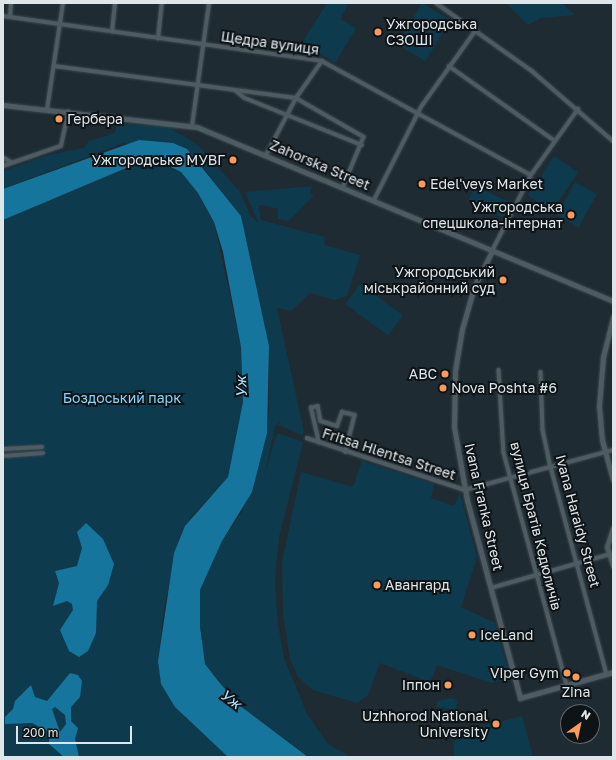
<!DOCTYPE html>
<html>
<head>
<meta charset="utf-8">
<style>
	body { margin:0 }
	#map { position:relative; width:616px; height:760px; overflow:hidden; background:#1f2b32; font-family:"Golos Text",sans-serif }
	div>[style] { position:absolute }
	[style*='--x'] { left:calc(var(--x)*1px); top:calc(var(--y)*1px); width:calc(var(--w)*1px); rotate:calc(var(--a)*1deg) }
	.green>* { inset:0; background:#0e3a4d; transform-origin:0 0 }
	.water>* { inset:0; background:#15759d }
	.roads { filter:drop-shadow(0 0 1px #3b464c) drop-shadow(0 0 1px #3b464c) }
	.street>* { height:3.5px; margin:-1.75px; padding:0 1.75px; transform-origin:1.75px; border-radius:1.75px; background:#4d5b62 }
	.secondary>* { height:5px; margin:-2.5px; padding:0 2.5px; transform-origin:2.5px; border-radius:2.5px; background:#4d5b62 }
	.dots>* { width:11px; height:11px; translate:-50% -50%; box-sizing:border-box; border:2px solid #0e1316; border-radius:50% }
	span { translate:-50% -50%; white-space:nowrap; text-align:center; line-height:1.15; -webkit-text-stroke:4px #0e1316; paint-order:stroke }
	.poi-label { font-size:14px; color:#dee6ea }
	.left { translate:0 -50%; text-align:left }
	.right { translate:-100% -50%; text-align:right }
	.street-label { font-size:14px; color:#dee6ea }
	.park-label { font-size:14px; color:#86d4fc }
	.water-label { font-size:15px; color:#b0e1fc; font-style:italic }
	.frame { position:absolute; inset:0; border:4px solid #dee6ea; pointer-events:none }
	.north { position:absolute; left:560px; top:704px; width:40px; height:40px; box-sizing:border-box; background:#0e1316; border:1px solid #61676b; border-radius:50%; rotate:33deg; font-size:11px; font-weight:700; line-height:16px; text-align:center; color:#dee6ea }
	.north::after { content:''; display:block; margin:auto; width:14px; height:18px; background:#ff9b5a; clip-path:polygon(50% 0,100% 100%,50% 72%,0 100%) }
	.scale { position:absolute; left:16px; top:726px; width:116px; height:18px; box-sizing:border-box; border:2px solid #dee6ea; border-top:0; padding-left:5px; font-size:12px; line-height:14px; white-space:nowrap; color:#dee6ea; -webkit-text-stroke:3px #0e1316; paint-order:stroke }
</style>
</head>
<body>
<div id="map">
	<div class="green">
		<i style="clip-path:polygon(327px 3px,349px 3px,340px 19px,356px 28px,335px 63px,302px 43px)"></i>
		<i style="left:422px;top:3px;width:33px;height:48px;rotate:31deg"></i>
		<i style="clip-path:polygon(506px 3px,562px 3px,575px 15px,541px 18px,528px 25px)"></i>
		<i style="clip-path:polygon(117px 123px,169px 127px,199px 146px,240px 192px,250px 215px,259px 224px,245px 192px,312px 186px,310px 194px,314px 195px,289px 221px,278px 219px,278px 209px,262px 205px,258px 206px,261px 220px,325px 237px,324px 245px,360px 255px,347px 296px,335px 300px,310px 293px,291px 311px,277px 308px,304px 432px,302px 435px,278px 425px,282px 419px,275px 426px,264px 477px,277px 433px,303px 442px,279px 537px,275px 580px,278px 625px,284px 658px,307px 714px,328px 744px,351px 757px,308px 756px,239px 705px,205px 664px,200px 627px,200px 590px,222px 541px,241px 513px,267px 433px,269px 408px,269px 346px,241px 216px,199px 162px,123px 143px,3px 189px,3px 171px,48px 155px,84px 148px,89px 141px,115px 133px)"></i>
		<i style="left:554px;top:156px;width:29px;height:47px;rotate:34deg"></i>
		<i style="clip-path:polygon(159px 161px,181px 172px,198px 193px,214px 222px,241px 347px,243px 402px,236px 451px,228px 477px,192px 516px,179px 539px,164px 608px,158px 661px,175px 707px,228px 757px,3px 757px,3px 220px,138px 163px)"></i>
		<i style="left:575px;top:182px;width:25px;height:38px;rotate:29deg"></i>
		<i style="left:475px;top:186px;width:38px;height:17px;rotate:25deg"></i>
		<i style="left:360px;top:284px;width:53px;height:25px;rotate:36deg"></i>
		<i style="clip-path:polygon(362px 461px,434px 484px,431px 498px,454px 506px,460px 494px,477px 557px,461px 607px,495px 623px,510px 678px,492px 683px,437px 665px,430px 682px,380px 663px,368px 695px,357px 703px,313px 690px,298px 677px,290px 659px,283px 615px,282px 562px,301px 472px,353px 487px)"></i>
		<i style="clip-path:polygon(451px 698px,457px 700px,456px 710px,437px 707px,437px 701px)"></i>
		<i style="clip-path:polygon(522px 716px,533px 757px,454px 757px,454px 744px,460px 732px)"></i>
	</div>
	<div class="water">
		<i style="clip-path:polygon(139px 140px,173px 143px,187px 149px,241px 216px,269px 346px,267px 433px,252px 492px,222px 541px,200px 590px,200px 627px,205px 664px,219px 682px,239px 705px,308px 757px,228px 757px,175px 707px,161px 684px,158px 661px,174px 553px,185px 526px,228px 477px,243px 402px,241px 347px,223px 252px,214px 222px,198px 193px,181px 172px,159px 161px,138px 163px,3px 220px,3px 189px)"></i>
		<i style="clip-path:polygon(86px 523px,103px 539px,114px 564px,108px 585px,97px 601px,96px 633px,88px 651px,79px 657px,69px 651px,60px 630px,73px 610px,72px 604px,67px 601px,53px 606px,59px 583px,55px 571px,77px 566px,82px 548px,77px 532px)"></i>
		<i style="clip-path:polygon(evenodd,70px 673px,78px 675px,82px 681px,80px 697px,71px 707px,71px 721px,78px 728px,75px 739px,79px 757px,64px 757px,49px 744px,49px 732px,32px 723px,5px 724px,5px 717px,13px 709px,15px 701px,31px 685px,35px 697px,47px 701px,70px 673px,55px 707px,65px 715px,66px 724px,60px 732px,52px 709px,55px 707px)"></i>
	</div>
	<div class="roads">
		<div class="street">
			<i style="--x:436;--y:3;--w:118;--a:35.3"></i>
			<i style="--x:532;--y:71;--w:107;--a:40.8"></i>
			<i style="--x:3;--y:16;--w:322;--a:8"></i>
			<i style="--x:322;--y:61;--w:238;--a:28.6"></i>
			<i style="--x:10;--y:17;--w:14;--a:-86"></i>
			<i style="--x:112;--y:32;--w:29;--a:-84"></i>
			<i style="--x:158;--y:39;--w:36;--a:-84"></i>
			<i style="--x:54;--y:66;--w:244;--a:7.5"></i>
			<i style="--x:296;--y:98;--w:78;--a:29.8"></i>
			<i style="--x:364;--y:137;--w:55;--a:112.4"></i>
			<i style="--x:449;--y:66;--w:128;--a:35.2"></i>
			<i style="--x:235;--y:90;--w:13;--a:39"></i>
			<i style="--x:245;--y:98;--w:126;--a:21.9"></i>
			<i style="--x:47;--y:110;--w:108;--a:-81.5"></i>
			<i style="--x:192;--y:126;--w:124;--a:-82.1"></i>
			<i style="--x:266;--y:155;--w:64;--a:-62.2"></i>
			<i style="--x:296;--y:98;--w:45;--a:-54.9"></i>
			<i style="--x:3;--y:157;--w:9;--a:32"></i>
			<i style="--x:3;--y:166;--w:61;--a:-19"></i>
			<i style="--x:61;--y:146;--w:35;--a:-78"></i>
			<i style="--x:374;--y:200;--w:104;--a:-63.2"></i>
			<i style="--x:421;--y:107;--w:95;--a:-54.5"></i>
			<i style="--x:492;--y:251;--w:85;--a:-62.8"></i>
			<i style="--x:531;--y:175;--w:81;--a:-54.5"></i>
			<i style="--x:499;--y:370;--w:83;--a:86.6"></i>
			<i style="--x:504;--y:453;--w:240;--a:74.8"></i>
			<i style="--x:541;--y:372;--w:58;--a:88"></i>
			<i style="--x:543;--y:430;--w:38;--a:78"></i>
			<i style="--x:551;--y:467;--w:214;--a:74.9"></i>
			<i style="--x:307;--y:438;--w:166;--a:18.2"></i>
			<i style="--x:465;--y:490;--w:153;--a:-15.1"></i>
			<i style="--x:319;--y:443;--w:36;--a:-103"></i>
			<i style="--x:311;--y:408;--w:7;--a:-16"></i>
			<i style="--x:318;--y:406;--w:15;--a:79"></i>
			<i style="--x:321;--y:421;--w:17;--a:17"></i>
			<i style="--x:337;--y:426;--w:15;--a:-70"></i>
			<i style="--x:342;--y:412;--w:13;--a:13"></i>
			<i style="--x:355;--y:415;--w:38;--a:104"></i>
			<i style="--x:3;--y:449;--w:39;--a:-3"></i>
			<i style="--x:3;--y:456;--w:40;--a:-4.3"></i>
			<i style="--x:491;--y:588;--w:121;--a:-15.9"></i>
		</div>
		<div class="secondary">
			<i style="--x:3;--y:105;--w:195;--a:6.5"></i>
			<i style="--x:197;--y:127;--w:451;--a:22.7"></i>
			<i style="--x:492;--y:251;--w:40;--a:116.6"></i>
			<i style="--x:474;--y:287;--w:44;--a:105.9"></i>
			<i style="--x:462;--y:329;--w:43;--a:99.5"></i>
			<i style="--x:455;--y:371;--w:56;--a:91"></i>
			<i style="--x:454;--y:427;--w:74;--a:79.9"></i>
			<i style="--x:467;--y:500;--w:205;--a:75"></i>
			<i style="--x:520;--y:698;--w:97;--a:-15.6"></i>
			<i style="--x:613;--y:317;--w:41;--a:104"></i>
			<i style="--x:603;--y:357;--w:49;--a:94.7"></i>
			<i style="--x:599;--y:406;--w:34;--a:85"></i>
			<i style="--x:602;--y:440;--w:41;--a:74.6"></i>
			<i style="--x:613;--y:528;--w:20;--a:108"></i>
			<i style="--x:607;--y:547;--w:20;--a:72"></i>
		</div>
	</div>
	<div class="dots">
		<i style="left:378px;top:32px;background:#ff9b5a"></i>
		<i style="left:59px;top:119px;background:#ff9b5a"></i>
		<i style="left:233px;top:160px;background:#ff9b5a"></i>
		<i style="left:422px;top:184px;background:#ff9b5a"></i>
		<i style="left:571px;top:215px;background:#ff9b5a"></i>
		<i style="left:503px;top:280px;background:#ff9b5a"></i>
		<i style="left:445px;top:374px;background:#ff9b5a"></i>
		<i style="left:443px;top:388px;background:#ff9b5a"></i>
		<i style="left:377px;top:585px;background:#ff9b5a"></i>
		<i style="left:472px;top:635px;background:#ff9b5a"></i>
		<i style="left:567px;top:673px;background:#ff9b5a"></i>
		<i style="left:576px;top:677px;background:#ff9b5a"></i>
		<i style="left:448px;top:685px;background:#ff9b5a"></i>
		<i style="left:496px;top:724px;background:#ff9b5a"></i>
	</div>
	<div class="poi-label">
		<span class="left" style="left:386px;top:32px">Ужгородська<br>СЗОШІ</span>
		<span class="left" style="left:67px;top:119px">Гербера</span>
		<span class="right" style="left:225px;top:160px">Ужгородське МУВГ</span>
		<span class="left" style="left:430px;top:184px">Edelʹveys Market</span>
		<span class="right" style="left:563px;top:215px">Ужгородська<br>спецшкола-інтернат</span>
		<span class="right" style="left:495px;top:280px">Ужгородський<br>міськрайонний суд</span>
		<span class="right" style="left:437px;top:374px">ABC</span>
		<span class="left" style="left:451px;top:388px">Nova Poshta #6</span>
		<span class="left" style="left:385px;top:585px">Авангард</span>
		<span class="left" style="left:480px;top:635px">IceLand</span>
		<span class="right" style="left:559px;top:673px">Viper Gym</span>
		<span class="right" style="left:440px;top:685px">Іппон</span>
		<span style="left:576px;top:692px">Zina</span>
		<span class="right" style="left:488px;top:724px">Uzhhorod National<br>University</span>
	</div>
	<div class="street-label">
		<span style="left:270px;top:43px;rotate:8deg">Щедра вулиця</span>
		<span style="left:320px;top:165px;rotate:23deg">Zahorska Street</span>
		<span style="left:389px;top:454px;rotate:18deg">Fritsa Hlentsa Street</span>
		<span style="left:484px;top:507px;rotate:77deg">Ivana Franka Street</span>
		<span style="left:578px;top:521px;rotate:75deg">Ivana Haraidy Street</span>
		<span style="left:536px;top:526px;rotate:76deg">вулиця Братів Кедюличів</span>
	</div>
	<div class="park-label">
		<span style="left:122px;top:398px">Боздоський парк</span>
	</div>
	<div class="water-label">
		<span style="left:241px;top:387px;rotate:-93deg">Уж</span>
		<span style="left:231px;top:699px;rotate:37deg">Уж</span>
	</div>
	<div class="frame"></div>
	<div class="north">N</div>
	<div class="scale">200 m</div>
</div>
</body>
</html>
